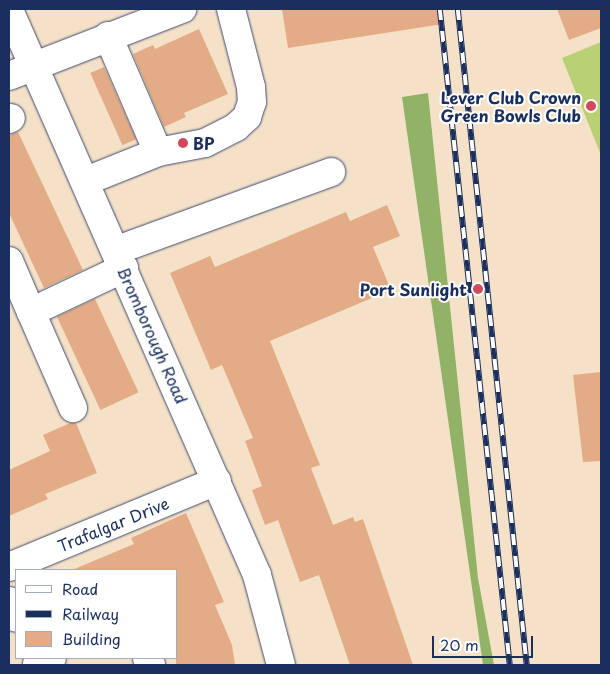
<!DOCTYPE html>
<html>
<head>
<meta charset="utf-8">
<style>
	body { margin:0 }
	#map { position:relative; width:610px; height:674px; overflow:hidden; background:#f5e1c8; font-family:"Playpen Sans",sans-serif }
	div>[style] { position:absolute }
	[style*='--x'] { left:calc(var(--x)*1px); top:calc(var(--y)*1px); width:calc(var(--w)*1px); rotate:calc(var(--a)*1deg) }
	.green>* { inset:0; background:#b9d074 }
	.forest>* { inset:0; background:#92b266 }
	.building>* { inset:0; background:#e3ac86; transform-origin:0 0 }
	.roads { filter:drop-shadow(0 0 1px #3c4a6e) drop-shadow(0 0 1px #3c4a6e) }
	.minor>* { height:28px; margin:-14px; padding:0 14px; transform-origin:14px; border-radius:14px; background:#fff }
	.rail>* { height:5.5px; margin-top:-2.75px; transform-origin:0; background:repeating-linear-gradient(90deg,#fff 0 11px,#1b2f5e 0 22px); box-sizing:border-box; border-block:1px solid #1b2f5e }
	.dots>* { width:14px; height:14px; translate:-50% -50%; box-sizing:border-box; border:2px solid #fff; border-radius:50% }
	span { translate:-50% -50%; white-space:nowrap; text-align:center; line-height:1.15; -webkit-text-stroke:4px #fff; paint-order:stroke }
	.poi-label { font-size:16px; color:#1b2f5e; font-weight:700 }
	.right { translate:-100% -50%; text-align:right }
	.left { translate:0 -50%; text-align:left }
	.street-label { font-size:16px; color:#1b2f5e }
	.frame { position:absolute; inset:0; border:10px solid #1b2f5e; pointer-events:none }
	.legend { position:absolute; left:15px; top:569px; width:162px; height:90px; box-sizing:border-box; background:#fff; border:1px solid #a4acbf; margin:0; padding:6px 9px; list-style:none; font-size:15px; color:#1b2f5e }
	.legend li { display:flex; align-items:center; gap:10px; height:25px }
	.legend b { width:25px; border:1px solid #a4acbf }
	.scale { position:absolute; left:432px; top:636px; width:101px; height:22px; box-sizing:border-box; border:2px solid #1b2f5e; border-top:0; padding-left:6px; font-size:15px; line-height:18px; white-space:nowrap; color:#1b2f5e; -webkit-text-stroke:4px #fff; paint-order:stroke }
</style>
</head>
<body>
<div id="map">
	<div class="green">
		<i style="clip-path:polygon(601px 42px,601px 155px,562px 58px)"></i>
	</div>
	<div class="forest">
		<i style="clip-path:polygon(428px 93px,478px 578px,494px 665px,483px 665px,402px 97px)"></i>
	</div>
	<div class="building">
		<i style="clip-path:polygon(282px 9px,442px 9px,443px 24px,288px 48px)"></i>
		<i style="clip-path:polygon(557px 9px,601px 9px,601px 28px,569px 40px)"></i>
		<i style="clip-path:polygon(199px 29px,228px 94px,184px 113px,186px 117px,164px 127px,133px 54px,153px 45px,155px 49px)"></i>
		<i style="left:104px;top:67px;width:79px;height:15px;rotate:66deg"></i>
		<i style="clip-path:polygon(18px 132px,83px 270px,44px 288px,9px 213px,9px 135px)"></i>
		<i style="clip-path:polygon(387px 205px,400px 236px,373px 247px,391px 290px,270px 341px,320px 465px,311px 468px,333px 525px,353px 517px,355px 522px,363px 519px,413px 665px,350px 665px,319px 575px,300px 582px,278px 520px,265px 525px,252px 490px,262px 486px,245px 441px,253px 438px,222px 365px,211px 370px,170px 273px,210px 256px,215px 267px,346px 212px,350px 221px)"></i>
		<i style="left:95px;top:299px;width:103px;height:42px;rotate:65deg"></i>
		<i style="clip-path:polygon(601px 372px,601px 461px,583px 462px,573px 375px)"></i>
		<i style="clip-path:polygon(70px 423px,76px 423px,97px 473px,45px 494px,48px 499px,9px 516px,9px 470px,50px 451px,43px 435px)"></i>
		<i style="clip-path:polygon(186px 513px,224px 602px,215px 605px,232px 645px,235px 665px,176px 665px,176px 570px,72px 570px,134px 544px,131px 538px)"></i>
	</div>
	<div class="roads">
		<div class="minor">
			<i style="--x:9;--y:10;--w:617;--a:66.3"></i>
			<i style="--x:257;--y:575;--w:93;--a:75.1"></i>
			<i style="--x:108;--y:36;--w:126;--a:66.7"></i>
			<i style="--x:9;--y:76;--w:186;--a:-21.2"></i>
			<i style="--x:9;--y:119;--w:2;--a:-27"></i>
			<i style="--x:86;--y:181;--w:78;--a:-21.9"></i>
			<i style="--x:158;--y:152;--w:48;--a:-10.8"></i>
			<i style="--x:205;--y:143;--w:35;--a:-27"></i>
			<i style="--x:236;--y:127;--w:15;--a:-42"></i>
			<i style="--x:247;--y:117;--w:16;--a:-72"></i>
			<i style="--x:252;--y:102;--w:15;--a:-94"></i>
			<i style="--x:251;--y:87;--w:81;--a:-104.4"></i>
			<i style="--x:117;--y:250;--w:228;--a:-20"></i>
			<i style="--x:9;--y:261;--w:56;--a:66.7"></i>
			<i style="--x:31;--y:312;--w:103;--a:-25.3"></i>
			<i style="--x:31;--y:312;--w:105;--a:66.4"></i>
			<i style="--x:9;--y:567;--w:225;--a:-22.5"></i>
			<i style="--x:9;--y:601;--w:18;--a:68"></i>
			<i style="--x:147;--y:658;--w:8;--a:60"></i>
			<i style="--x:37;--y:664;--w:16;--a:-22"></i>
		</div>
	</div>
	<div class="rail">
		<i style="--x:440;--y:9;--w:660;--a:83.91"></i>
		<i style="--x:458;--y:9;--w:660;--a:84"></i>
	</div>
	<div class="dots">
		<i style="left:591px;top:106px;background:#d1495b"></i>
		<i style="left:183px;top:143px;background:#d1495b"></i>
		<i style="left:478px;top:289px;background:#d1495b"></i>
	</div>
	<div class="poi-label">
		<span class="right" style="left:581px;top:106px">Lever Club Crown<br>Green Bowls Club</span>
		<span class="left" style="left:193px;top:143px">BP</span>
		<span class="right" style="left:467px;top:289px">Port Sunlight</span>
	</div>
	<div class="street-label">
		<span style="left:153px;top:335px;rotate:66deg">Bromborough Road</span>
		<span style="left:113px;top:524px;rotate:-22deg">Trafalgar Drive</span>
	</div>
	<div class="frame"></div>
	<ul class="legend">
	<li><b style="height:6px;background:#fff"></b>Road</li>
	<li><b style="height:6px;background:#1b2f5e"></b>Railway</li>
	<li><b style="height:14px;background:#e3ac86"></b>Building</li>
	</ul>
	<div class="scale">20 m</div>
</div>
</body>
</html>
